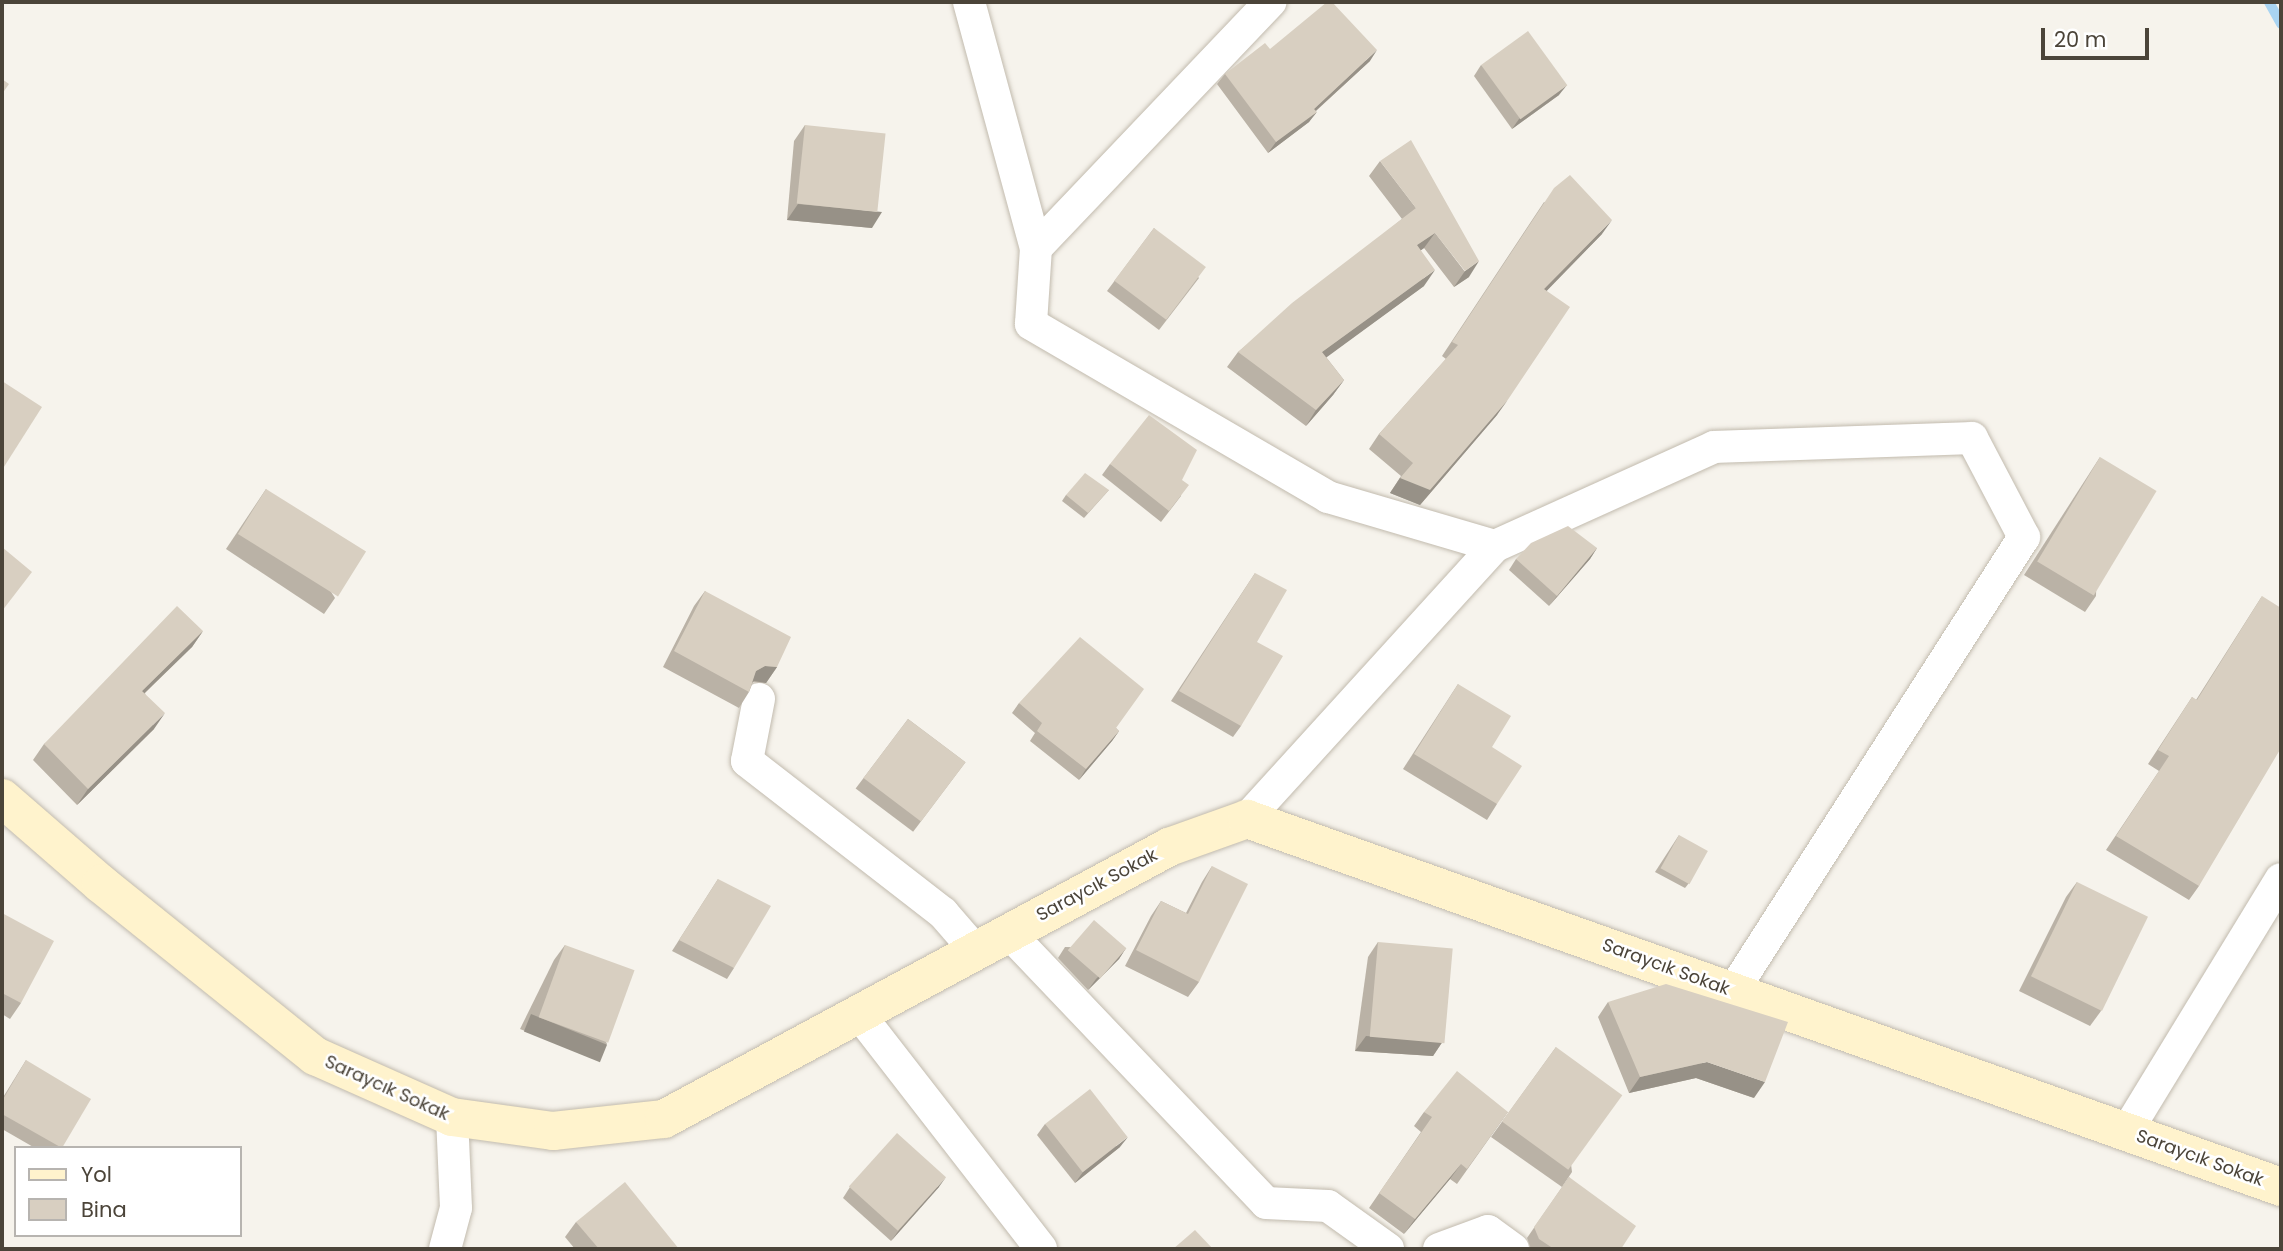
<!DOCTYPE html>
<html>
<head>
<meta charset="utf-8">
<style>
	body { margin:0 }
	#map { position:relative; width:2283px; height:1251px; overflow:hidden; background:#f6f3ec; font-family:Poppins,sans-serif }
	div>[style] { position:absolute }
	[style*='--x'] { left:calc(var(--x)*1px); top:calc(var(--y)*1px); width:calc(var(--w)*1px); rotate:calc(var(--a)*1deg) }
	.stream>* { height:10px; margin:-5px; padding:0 5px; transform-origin:5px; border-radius:5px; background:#a9d4f2 }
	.roads { filter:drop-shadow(0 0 2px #c2bbae) drop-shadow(0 0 2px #c2bbae) }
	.street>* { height:32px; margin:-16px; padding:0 16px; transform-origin:16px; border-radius:16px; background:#fff }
	.secondary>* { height:38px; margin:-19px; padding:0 19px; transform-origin:19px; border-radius:19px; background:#fff3cd }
	.wall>* { inset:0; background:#bab2a6; transform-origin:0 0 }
	.shaded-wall>* { inset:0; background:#979187; transform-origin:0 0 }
	.building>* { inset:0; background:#d8cfc1; transform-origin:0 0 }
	span { translate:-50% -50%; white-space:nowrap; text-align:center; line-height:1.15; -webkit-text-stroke:5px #fff; paint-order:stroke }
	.street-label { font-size:18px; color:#4b4439 }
	.frame { position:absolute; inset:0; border:4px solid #4b4439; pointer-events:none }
	.legend { position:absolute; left:14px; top:1146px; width:228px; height:91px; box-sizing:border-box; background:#fff; border:2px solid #b7b4b0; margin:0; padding:9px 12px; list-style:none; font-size:21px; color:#4b4439 }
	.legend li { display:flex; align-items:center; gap:14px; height:35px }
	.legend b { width:35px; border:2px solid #b7b4b0 }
	.scale { position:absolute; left:2041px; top:28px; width:108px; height:32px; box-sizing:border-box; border:4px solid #4b4439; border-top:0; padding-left:9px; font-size:21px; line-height:24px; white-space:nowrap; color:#4b4439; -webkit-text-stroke:5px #fff; paint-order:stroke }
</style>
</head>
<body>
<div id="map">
	<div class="stream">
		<i style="--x:2269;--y:2;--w:25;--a:61"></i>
	</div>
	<div class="roads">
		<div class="street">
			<i style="--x:969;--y:2;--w:255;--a:74.8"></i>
			<i style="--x:1036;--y:248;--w:76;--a:93.8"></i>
			<i style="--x:1031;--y:324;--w:344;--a:30.2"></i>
			<i style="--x:1328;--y:497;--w:174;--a:16.4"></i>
			<i style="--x:1495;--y:546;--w:369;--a:132.3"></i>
			<i style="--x:1036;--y:248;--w:340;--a:-46.4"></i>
			<i style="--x:1495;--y:546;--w:240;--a:-24.3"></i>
			<i style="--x:1714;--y:447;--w:258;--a:-2"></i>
			<i style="--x:1972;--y:438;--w:112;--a:62.3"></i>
			<i style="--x:2024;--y:537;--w:539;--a:122.66"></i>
			<i style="--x:759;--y:699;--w:63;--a:101"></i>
			<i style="--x:747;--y:761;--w:248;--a:37.8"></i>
			<i style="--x:943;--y:913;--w:49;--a:49.1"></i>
			<i style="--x:1008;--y:932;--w:374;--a:46.4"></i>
			<i style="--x:1266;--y:1203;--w:62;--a:2.8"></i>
			<i style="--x:1328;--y:1206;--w:74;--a:35.6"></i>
			<i style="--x:859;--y:1014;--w:297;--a:52.2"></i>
			<i style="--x:2127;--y:1131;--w:295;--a:-58.6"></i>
			<i style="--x:445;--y:1249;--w:42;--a:-75"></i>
			<i style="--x:456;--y:1208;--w:91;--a:-92.5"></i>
			<i style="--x:1439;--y:1249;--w:52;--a:-20.2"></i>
			<i style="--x:1488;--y:1231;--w:31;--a:36"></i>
		</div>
		<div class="secondary">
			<i style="--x:2;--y:798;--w:131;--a:41"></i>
			<i style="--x:101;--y:884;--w:275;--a:38.8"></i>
			<i style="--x:315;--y:1056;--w:150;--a:24"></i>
			<i style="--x:452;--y:1117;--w:102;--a:7.9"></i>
			<i style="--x:553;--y:1131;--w:112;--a:-6.2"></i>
			<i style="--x:664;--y:1119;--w:574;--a:-28.31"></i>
			<i style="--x:1169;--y:847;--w:83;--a:-19.7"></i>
			<i style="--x:1247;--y:819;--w:1098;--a:19.59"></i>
		</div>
	</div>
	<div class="wall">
		<i style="clip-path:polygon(1270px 49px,1370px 61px,1316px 111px,1309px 122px,1268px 153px,1217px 84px,1225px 74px)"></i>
		<i style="clip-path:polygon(1481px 65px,1559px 95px,1512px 129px,1474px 76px)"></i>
		<i style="clip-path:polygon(805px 125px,872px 228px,787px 220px,794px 141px)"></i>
		<i style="clip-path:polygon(1380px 161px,1469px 277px,1454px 287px,1424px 248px,1421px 250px,1424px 286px,1326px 357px,1344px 380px,1333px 395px,1306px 426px,1227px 367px,1238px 352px,1402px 219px,1369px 176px)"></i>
		<i style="clip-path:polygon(1544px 202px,1602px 234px,1546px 291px,1497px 415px,1420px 505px,1390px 493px,1401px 476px,1369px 449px,1379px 434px,1446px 359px,1442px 356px)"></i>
		<i style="clip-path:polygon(1154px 228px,1199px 278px,1159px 330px,1107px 291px)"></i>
		<i style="clip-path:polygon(2100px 457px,2096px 596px,2085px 612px,2024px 575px)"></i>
		<i style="clip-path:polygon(1110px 464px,1182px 480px,1181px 496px,1161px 522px,1102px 475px)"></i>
		<i style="clip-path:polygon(266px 489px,335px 598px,324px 614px,226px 549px)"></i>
		<i style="clip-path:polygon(1109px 490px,1084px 518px,1062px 501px,1066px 495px)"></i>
		<i style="clip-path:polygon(1597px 548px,1590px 559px,1549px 606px,1509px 570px,1516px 559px)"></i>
		<i style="clip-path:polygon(1255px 573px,1257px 642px,1241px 726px,1233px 737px,1171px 701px)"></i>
		<i style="clip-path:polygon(705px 591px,777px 667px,766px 683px,753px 682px,749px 692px,739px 708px,663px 667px,694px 606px)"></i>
		<i style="clip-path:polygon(2262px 596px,2199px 886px,2189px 900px,2106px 850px,2159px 771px,2148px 764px,2192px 697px,2196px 700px)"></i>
		<i style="clip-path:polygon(203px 631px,192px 647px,145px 693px,154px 729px,77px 805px,33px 760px,44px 744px)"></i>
		<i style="clip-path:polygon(1458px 684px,1492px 747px,1497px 804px,1487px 820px,1403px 769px)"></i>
		<i style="clip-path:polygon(1019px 703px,1116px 728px,1119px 731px,1112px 741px,1079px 780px,1030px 741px,1035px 733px,1012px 713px)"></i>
		<i style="left:908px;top:719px;width:72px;height:87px;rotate:37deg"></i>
		<i style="clip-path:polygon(1679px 835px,1689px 883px,1685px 888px,1655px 872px)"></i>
		<i style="clip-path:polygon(1212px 866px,1199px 982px,1188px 997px,1125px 966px,1151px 916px,1161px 901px,1186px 913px,1202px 882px)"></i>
		<i style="clip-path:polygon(718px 879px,734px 968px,727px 979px,672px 951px)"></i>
		<i style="clip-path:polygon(2077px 882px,2101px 1011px,2090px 1026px,2019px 991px,2066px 897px)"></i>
		<i style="clip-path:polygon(2px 913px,21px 1003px,10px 1019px,2px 1014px)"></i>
		<i style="clip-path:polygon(1378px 942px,1443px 1041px,1433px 1056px,1355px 1051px,1368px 957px)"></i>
		<i style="clip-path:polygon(565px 945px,607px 1044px,596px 1059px,520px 1029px,554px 960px)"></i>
		<i style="clip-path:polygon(1065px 947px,1126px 948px,1119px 959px,1088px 990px,1058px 958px)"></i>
		<i style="clip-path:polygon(1608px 1002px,1754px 1098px,1696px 1078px,1629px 1093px,1598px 1017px)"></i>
		<i style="clip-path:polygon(1556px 1047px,1572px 1172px,1562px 1187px,1491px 1137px)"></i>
		<i style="clip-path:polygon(26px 1060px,62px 1148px,35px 1148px,2px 1129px,2px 1099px)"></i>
		<i style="clip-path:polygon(1424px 1112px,1508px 1112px,1457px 1184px,1450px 1179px,1404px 1234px,1369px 1208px,1421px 1132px,1414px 1126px)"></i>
		<i style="clip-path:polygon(1045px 1124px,1120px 1147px,1075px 1183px,1037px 1135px)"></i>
		<i style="clip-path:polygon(1569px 1177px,1621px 1249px,1531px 1249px,1527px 1238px)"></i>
		<i style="clip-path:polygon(850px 1187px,939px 1187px,891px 1241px,843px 1198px)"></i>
		<i style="clip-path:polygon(576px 1222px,679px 1249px,575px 1249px,565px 1237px)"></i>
	</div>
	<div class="shaded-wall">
		<i style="clip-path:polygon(1377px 50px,1370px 61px,1310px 116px,1317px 112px,1309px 122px,1268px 153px,1276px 142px,1314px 109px)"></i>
		<i style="clip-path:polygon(1567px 85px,1559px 95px,1512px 129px,1519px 119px)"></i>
		<i style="clip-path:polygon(798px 204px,882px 212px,872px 228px,787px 220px)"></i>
		<i style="clip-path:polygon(1612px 220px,1602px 234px,1534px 304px,1544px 289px)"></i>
		<i style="clip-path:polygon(1435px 233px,1424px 248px,1406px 261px,1417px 245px)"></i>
		<i style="clip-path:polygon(1479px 261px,1469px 277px,1454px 287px,1465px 271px)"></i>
		<i style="clip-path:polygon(1435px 270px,1424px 286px,1312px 368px,1322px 352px)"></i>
		<i style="clip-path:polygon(1344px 380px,1333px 395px,1306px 426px,1316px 410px)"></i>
		<i style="clip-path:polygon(1507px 401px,1497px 415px,1420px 505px,1390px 493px,1400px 478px)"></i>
		<i style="clip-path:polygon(1597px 548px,1590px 559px,1549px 606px,1557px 596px)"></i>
		<i style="clip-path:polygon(203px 631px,192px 647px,131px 706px,142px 691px)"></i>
		<i style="clip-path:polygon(765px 666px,777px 667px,766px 683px,754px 681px,746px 687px,756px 671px)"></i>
		<i style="clip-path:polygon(165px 713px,154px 729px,77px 805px,88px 789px)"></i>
		<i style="clip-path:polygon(1119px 731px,1112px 741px,1079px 780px,1086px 769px)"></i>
		<i style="clip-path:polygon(1126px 948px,1119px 959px,1088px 990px,1096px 979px)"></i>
		<i style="left:531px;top:1014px;width:82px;height:19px;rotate:22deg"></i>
		<i style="clip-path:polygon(1366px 1036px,1443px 1041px,1433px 1056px,1355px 1051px)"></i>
		<i style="clip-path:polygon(1707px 1062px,1765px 1082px,1754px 1098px,1696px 1078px,1629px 1093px,1640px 1077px)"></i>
		<i style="clip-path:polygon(1128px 1137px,1120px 1147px,1075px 1183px,1083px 1172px)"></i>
		<i style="clip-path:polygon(1461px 1164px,1450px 1179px,1404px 1234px,1415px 1219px)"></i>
		<i style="clip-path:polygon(946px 1177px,939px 1187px,891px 1241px,899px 1230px)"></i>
	</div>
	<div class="building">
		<i style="clip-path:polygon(1327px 2px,1332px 2px,1377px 50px,1314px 109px,1317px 112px,1276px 142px,1225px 74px,1265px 43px,1270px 49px)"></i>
		<i style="left:1528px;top:31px;width:67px;height:58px;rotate:54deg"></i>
		<i style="clip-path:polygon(2px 79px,9px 84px,2px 94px)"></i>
		<i style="left:805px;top:125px;width:81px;height:79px;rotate:6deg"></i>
		<i style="clip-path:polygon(1411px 140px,1479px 261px,1465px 271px,1435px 233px,1417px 245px,1435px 270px,1322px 352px,1344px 380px,1316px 410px,1238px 352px,1292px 303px,1416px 208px,1380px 161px)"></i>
		<i style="clip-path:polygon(1570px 175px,1612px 220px,1544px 289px,1570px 307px,1507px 401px,1430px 490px,1400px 478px,1413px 463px,1379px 434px,1458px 345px,1452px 342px,1554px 188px)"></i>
		<i style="left:1154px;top:228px;width:65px;height:66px;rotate:37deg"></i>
		<i style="clip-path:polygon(2px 381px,42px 407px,2px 470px)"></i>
		<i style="clip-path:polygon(1149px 415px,1197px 450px,1182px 480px,1189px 485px,1169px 511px,1110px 464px)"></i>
		<i style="left:2100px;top:457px;width:66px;height:122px;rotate:31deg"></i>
		<i style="clip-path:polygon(1085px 473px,1109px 490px,1088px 513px,1066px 495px)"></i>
		<i style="left:266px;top:489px;width:118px;height:53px;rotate:32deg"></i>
		<i style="clip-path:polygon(1568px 526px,1597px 548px,1557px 596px,1516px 559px,1531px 543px)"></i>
		<i style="clip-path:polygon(2px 547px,32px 572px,2px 611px)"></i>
		<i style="clip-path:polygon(1255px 573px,1287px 590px,1257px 642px,1283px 656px,1241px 726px,1179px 691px)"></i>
		<i style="clip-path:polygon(705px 591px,791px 637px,777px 667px,765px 666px,756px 671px,749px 692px,674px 651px)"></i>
		<i style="clip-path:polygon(2262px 596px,2281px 608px,2281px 748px,2199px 886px,2116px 836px,2169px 756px,2158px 750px,2192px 697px,2197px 700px)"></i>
		<i style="clip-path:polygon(177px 606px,203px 631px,142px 691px,165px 713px,88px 789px,44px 744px)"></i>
		<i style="clip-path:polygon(1080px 637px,1144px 689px,1116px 728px,1119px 731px,1086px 769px,1037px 731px,1042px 723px,1019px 703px)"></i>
		<i style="clip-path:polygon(1458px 684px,1511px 716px,1492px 747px,1522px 766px,1497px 804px,1414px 754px)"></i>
		<i style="left:908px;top:719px;width:72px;height:74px;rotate:37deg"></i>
		<i style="left:1679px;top:835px;width:33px;height:38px;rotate:29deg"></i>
		<i style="clip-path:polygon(1212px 866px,1248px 884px,1199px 982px,1136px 950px,1161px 901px,1188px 914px)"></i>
		<i style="clip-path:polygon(718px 879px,771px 906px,734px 968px,679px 940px)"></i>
		<i style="left:2077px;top:882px;width:79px;height:105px;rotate:26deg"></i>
		<i style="clip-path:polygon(2px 913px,54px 941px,21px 1003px,2px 993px)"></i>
		<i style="left:1094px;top:920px;width:43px;height:40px;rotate:41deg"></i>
		<i style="left:1378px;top:942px;width:75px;height:95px;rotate:5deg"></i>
		<i style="left:565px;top:945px;width:74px;height:77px;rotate:20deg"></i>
		<i style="clip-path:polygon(1666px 984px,1788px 1022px,1765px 1082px,1707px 1062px,1640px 1077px,1608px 1002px)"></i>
		<i style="left:1556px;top:1047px;width:82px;height:92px;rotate:36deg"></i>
		<i style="clip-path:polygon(26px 1060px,91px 1099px,62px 1148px,2px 1114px,2px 1101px)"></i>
		<i style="clip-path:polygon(1457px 1071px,1508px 1112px,1467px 1169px,1461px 1164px,1415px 1219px,1379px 1193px,1432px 1117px,1424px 1112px)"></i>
		<i style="left:1090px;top:1089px;width:61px;height:57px;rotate:52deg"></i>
		<i style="left:897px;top:1133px;width:66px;height:72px;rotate:42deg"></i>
		<i style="clip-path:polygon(1569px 1177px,1636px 1226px,1621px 1249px,1554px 1249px,1539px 1239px,1534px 1227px)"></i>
		<i style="clip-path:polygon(625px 1182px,679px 1249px,599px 1249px,576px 1222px)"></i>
		<i style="clip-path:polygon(1195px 1230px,1213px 1249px,1173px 1249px)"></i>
	</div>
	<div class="street-label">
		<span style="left:1097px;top:885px;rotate:-28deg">Saraycık Sokak</span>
		<span style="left:1666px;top:967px;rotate:20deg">Saraycık Sokak</span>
		<span style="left:387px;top:1088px;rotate:24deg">Saraycık Sokak</span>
		<span style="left:2200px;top:1158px;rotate:20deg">Saraycık Sokak</span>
	</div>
	<div class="frame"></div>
	<ul class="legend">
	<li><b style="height:9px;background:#fff3cd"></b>Yol</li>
	<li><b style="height:19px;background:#d8cfc1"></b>Bina</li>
	</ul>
	<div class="scale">20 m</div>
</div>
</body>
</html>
